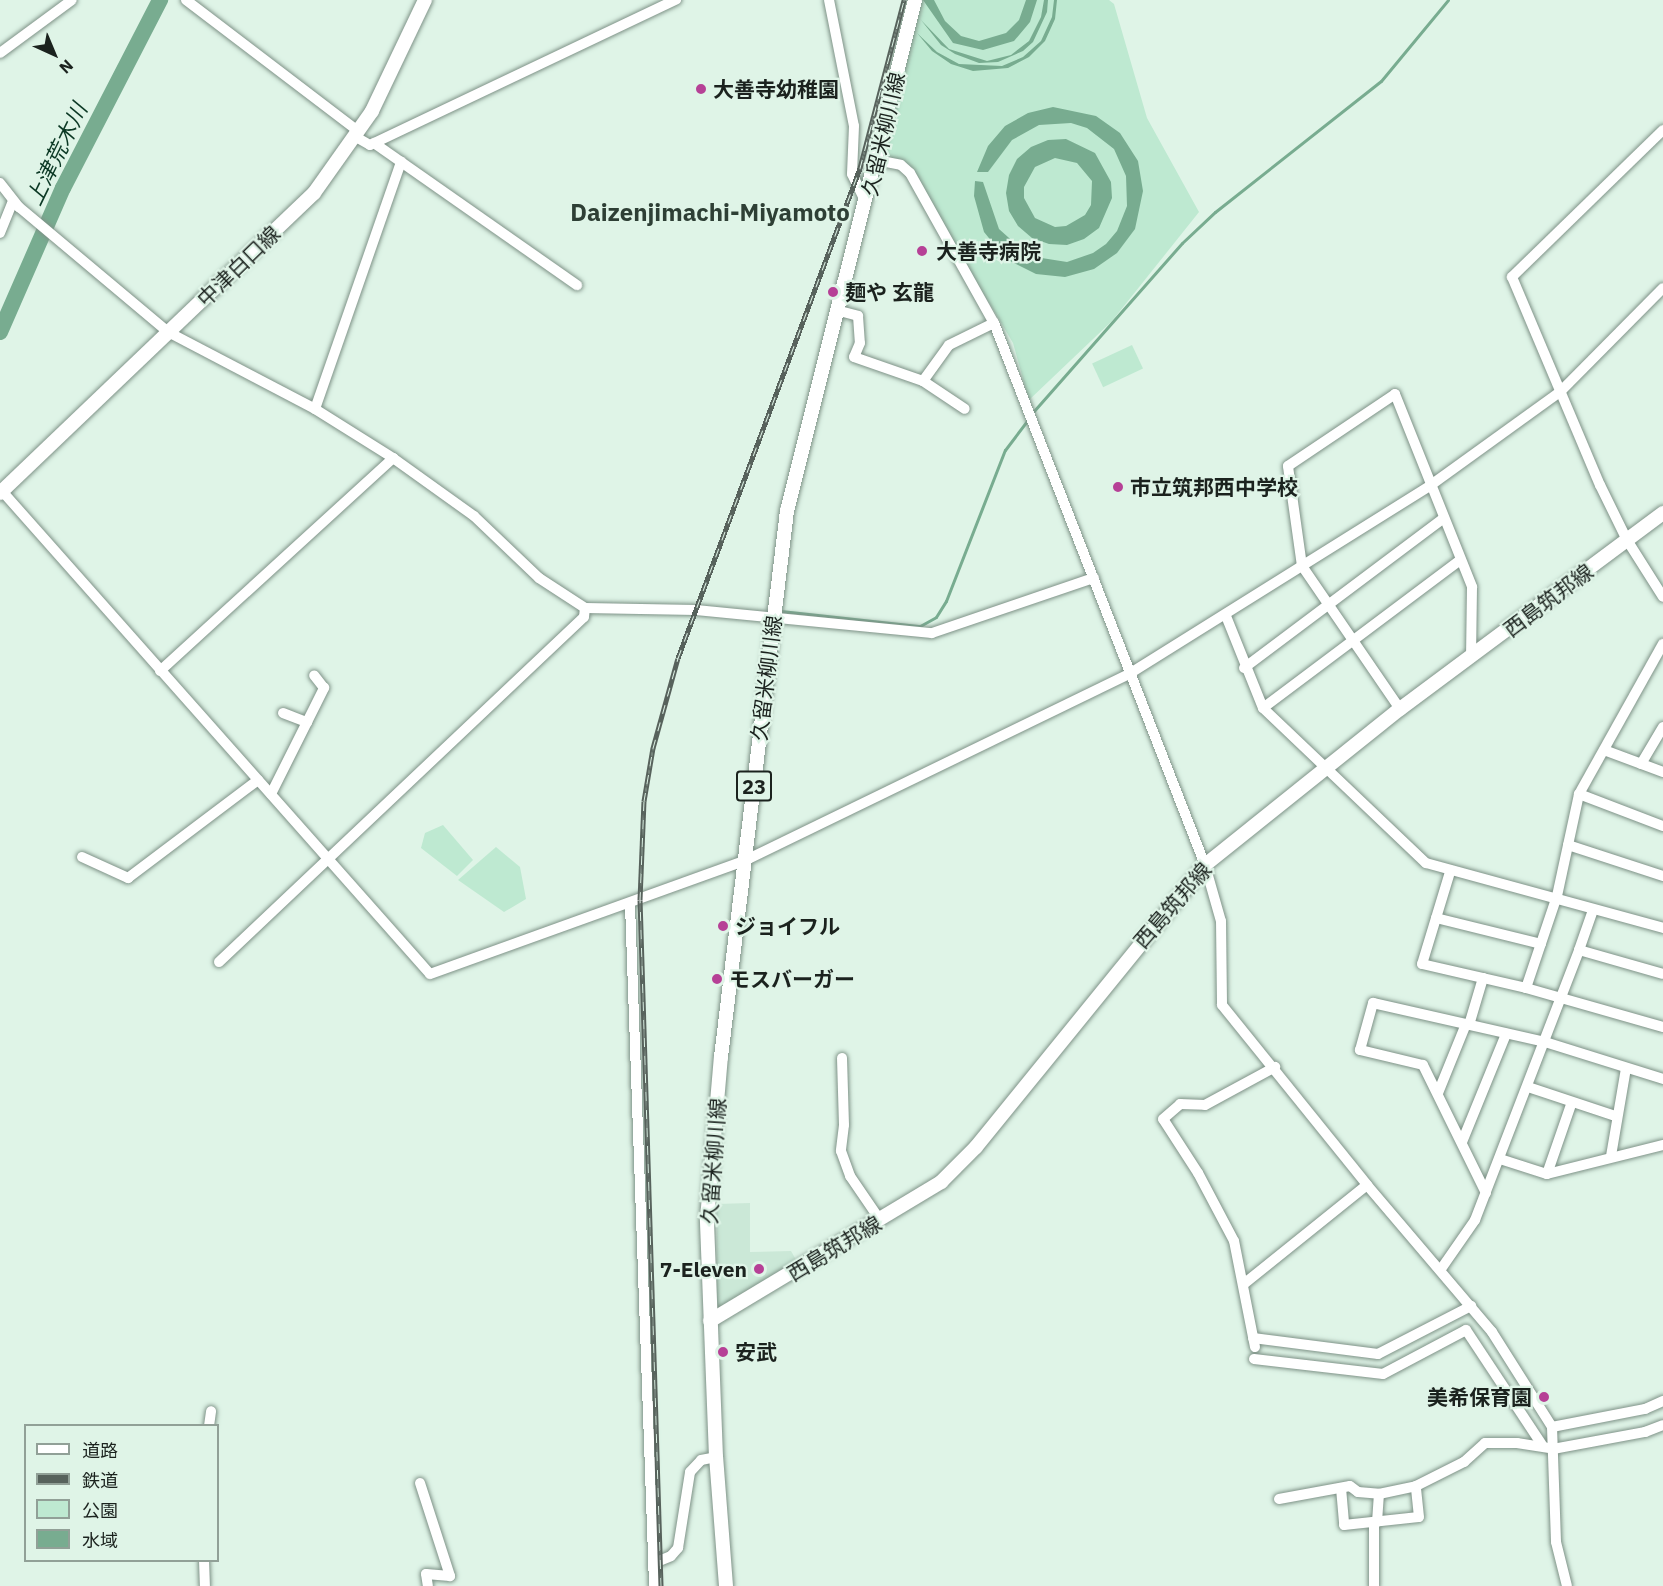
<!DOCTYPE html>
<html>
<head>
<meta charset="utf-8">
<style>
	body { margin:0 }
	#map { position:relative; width:1663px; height:1586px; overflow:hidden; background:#dff4e7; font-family:"IBM Plex Sans","Noto Sans JP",sans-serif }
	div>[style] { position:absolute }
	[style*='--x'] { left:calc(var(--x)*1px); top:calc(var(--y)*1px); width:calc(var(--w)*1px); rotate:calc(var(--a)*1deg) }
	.built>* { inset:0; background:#cbe8d7 }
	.green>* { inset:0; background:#bee9d1; transform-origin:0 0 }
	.water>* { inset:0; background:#78ac90 }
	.stream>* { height:3px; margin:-1.5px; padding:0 1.5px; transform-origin:1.5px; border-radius:1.5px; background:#78ac90 }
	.river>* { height:16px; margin:-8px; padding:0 8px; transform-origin:8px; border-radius:8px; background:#78ac90 }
	.roads { filter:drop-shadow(0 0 2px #7e9287) drop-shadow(0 0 2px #7e9287) }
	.minor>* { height:10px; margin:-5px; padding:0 5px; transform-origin:5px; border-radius:5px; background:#fff }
	.major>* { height:14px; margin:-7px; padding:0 7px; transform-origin:7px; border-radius:7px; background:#fff }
	.rail>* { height:5px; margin-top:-2.5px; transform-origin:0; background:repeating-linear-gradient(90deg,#dff4e7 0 9px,#57625c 0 18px); box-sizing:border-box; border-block:2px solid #57625c }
	.dots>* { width:16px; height:16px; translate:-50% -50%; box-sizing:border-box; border:3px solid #dff4e7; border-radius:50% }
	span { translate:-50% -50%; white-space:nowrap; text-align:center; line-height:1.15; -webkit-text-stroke:4.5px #dff4e7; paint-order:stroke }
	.shield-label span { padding:2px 4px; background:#dff4e7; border:2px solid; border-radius:4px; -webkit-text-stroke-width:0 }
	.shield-label { font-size:20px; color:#1b221e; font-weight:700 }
	.poi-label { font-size:21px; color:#1b221e; font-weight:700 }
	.left { translate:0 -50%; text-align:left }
	.right { translate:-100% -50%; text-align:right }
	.street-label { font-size:21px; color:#1b221e }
	.water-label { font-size:22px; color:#0b3824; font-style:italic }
	.quarter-label { font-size:24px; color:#2e3f35; font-weight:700 }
	.legend { position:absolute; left:24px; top:1424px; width:195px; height:138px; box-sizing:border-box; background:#dff4e7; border:2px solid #91a097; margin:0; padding:8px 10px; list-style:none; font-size:18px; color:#1b221e }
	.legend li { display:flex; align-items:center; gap:12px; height:30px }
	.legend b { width:30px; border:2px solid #91a097 }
	.north { position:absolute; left:24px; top:24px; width:60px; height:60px; -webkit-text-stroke:4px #dff4e7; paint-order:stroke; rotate:136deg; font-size:16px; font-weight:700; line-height:24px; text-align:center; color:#1b221e }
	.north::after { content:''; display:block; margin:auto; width:21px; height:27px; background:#1b221e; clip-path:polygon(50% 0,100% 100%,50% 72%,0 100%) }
</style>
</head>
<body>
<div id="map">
	<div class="built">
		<i style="clip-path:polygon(750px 1203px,750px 1252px,791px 1251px,799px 1265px,720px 1311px,717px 1308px,717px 1204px)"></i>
	</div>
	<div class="green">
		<i style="clip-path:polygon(921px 0,1109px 0,1114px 4px,1147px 118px,1199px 212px,1112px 321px,1029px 400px,1013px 343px,996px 314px,902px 163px,882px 156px)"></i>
		<i style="left:1132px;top:345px;width:26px;height:44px;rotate:65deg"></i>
		<i style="clip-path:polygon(443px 825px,473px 860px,457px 876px,421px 848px,425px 833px)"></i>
		<i style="clip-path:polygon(496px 847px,520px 867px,526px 899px,504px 912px,458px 880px)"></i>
	</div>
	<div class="water">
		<i style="clip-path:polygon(923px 0,934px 0,945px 21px,961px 36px,979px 41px,1006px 33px,1019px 20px,1026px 0,1037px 0,1030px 22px,1014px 41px,983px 50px,953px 43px)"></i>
		<i style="clip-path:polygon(1044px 0,1048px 0,1047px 12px,1033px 42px,1023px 51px,998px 62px,979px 63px,955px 54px,941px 45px,921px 20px,949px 49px,987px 61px,1011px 55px,1029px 41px,1041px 17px)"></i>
		<i style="clip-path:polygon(1054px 0,1057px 0,1055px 19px,1045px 41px,1029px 57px,1008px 68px,973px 71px,951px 64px,932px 51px,917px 33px,937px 52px,959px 64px,1002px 66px,1023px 57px,1041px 41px,1052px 17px)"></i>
		<i style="clip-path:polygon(1053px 107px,1096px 116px,1120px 133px,1138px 161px,1143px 191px,1135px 229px,1117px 253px,1094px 269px,1065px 277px,1036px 274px,1006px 259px,984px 232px,974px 196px,975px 181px,983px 182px,999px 229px,1029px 256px,1067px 262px,1093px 253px,1106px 244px,1117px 231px,1127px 206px,1126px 176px,1114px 149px,1087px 128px,1071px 123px,1039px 125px,1012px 140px,988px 172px,977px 172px,988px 146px,1005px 126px,1028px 113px)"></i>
		<i style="clip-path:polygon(evenodd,1066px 139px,1095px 153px,1111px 182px,1112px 198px,1099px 228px,1084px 239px,1067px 245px,1049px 244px,1032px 238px,1018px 226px,1009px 211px,1006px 193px,1009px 175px,1017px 159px,1031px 147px,1048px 140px,1066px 139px,1055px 158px,1077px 163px,1092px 181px,1091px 205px,1085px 215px,1066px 226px,1055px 227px,1035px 218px,1024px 198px,1024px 187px,1035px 167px,1055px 158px)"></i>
	</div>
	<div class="stream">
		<i style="--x:1033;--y:412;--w:225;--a:-48.6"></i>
		<i style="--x:1182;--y:243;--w:45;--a:-43.2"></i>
		<i style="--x:1215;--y:212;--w:211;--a:-38.3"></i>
		<i style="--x:1381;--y:81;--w:105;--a:-50.4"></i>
		<i style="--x:781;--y:611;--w:140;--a:6.2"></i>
		<i style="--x:920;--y:626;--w:18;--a:-29"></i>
		<i style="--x:936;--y:617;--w:19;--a:-58"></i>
		<i style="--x:946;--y:601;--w:162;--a:-68.7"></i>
		<i style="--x:1005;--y:450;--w:40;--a:-53"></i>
	</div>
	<div class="river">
		<i style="--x:0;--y:332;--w:157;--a:-66.4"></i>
		<i style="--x:63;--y:188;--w:212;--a:-62.7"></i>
	</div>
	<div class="roads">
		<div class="minor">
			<i style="--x:186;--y:0;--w:216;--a:37.3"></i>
			<i style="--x:829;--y:0;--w:128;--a:78.8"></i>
			<i style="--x:854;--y:126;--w:48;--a:92.4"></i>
			<i style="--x:852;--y:174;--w:32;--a:64"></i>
			<i style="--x:0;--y:53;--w:89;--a:-36.4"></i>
			<i style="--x:1663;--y:130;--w:211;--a:135.8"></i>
			<i style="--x:1512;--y:277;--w:226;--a:67.1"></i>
			<i style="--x:1600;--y:485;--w:61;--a:63.9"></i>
			<i style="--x:1627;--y:540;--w:67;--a:57.7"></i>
			<i style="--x:356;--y:137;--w:16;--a:30"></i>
			<i style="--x:370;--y:145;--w:339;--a:-25.4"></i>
			<i style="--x:374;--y:143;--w:248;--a:35"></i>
			<i style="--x:876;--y:160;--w:25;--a:11"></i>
			<i style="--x:901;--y:165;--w:12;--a:42"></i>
			<i style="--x:910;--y:173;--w:172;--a:60.8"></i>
			<i style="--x:994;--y:323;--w:582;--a:68.73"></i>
			<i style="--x:1205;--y:865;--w:58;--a:74.1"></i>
			<i style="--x:1221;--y:921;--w:84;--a:89.3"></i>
			<i style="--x:1222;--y:1005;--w:231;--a:51.1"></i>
			<i style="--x:1367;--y:1185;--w:193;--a:49.6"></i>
			<i style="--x:1492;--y:1332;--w:112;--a:57.7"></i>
			<i style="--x:1552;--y:1427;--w:115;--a:88"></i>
			<i style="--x:1556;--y:1542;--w:45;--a:76"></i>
			<i style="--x:0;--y:183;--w:31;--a:52"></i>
			<i style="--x:19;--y:207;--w:194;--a:40"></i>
			<i style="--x:168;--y:332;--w:166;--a:27.6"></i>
			<i style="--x:315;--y:409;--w:92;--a:32.1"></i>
			<i style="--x:393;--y:458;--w:100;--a:35.6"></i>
			<i style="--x:474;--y:516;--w:90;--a:43.6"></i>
			<i style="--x:539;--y:578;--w:55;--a:33.1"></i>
			<i style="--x:585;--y:608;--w:111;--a:1"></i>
			<i style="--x:696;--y:610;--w:237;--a:5.6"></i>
			<i style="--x:932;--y:633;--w:171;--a:-18.8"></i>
			<i style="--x:0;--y:233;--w:35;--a:-68"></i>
			<i style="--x:836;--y:310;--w:23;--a:15"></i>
			<i style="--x:858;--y:316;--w:27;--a:86"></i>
			<i style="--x:860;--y:343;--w:15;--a:113"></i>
			<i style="--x:854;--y:357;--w:73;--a:19.2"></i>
			<i style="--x:923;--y:381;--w:50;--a:33.7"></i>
			<i style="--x:923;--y:381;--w:44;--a:-54.2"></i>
			<i style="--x:949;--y:345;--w:50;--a:-26.1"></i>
			<i style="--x:315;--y:409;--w:262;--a:-70.8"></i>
			<i style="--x:2;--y:491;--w:645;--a:48.45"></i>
			<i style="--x:430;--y:974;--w:336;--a:-19.8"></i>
			<i style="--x:746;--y:860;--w:426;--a:-25.9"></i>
			<i style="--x:1129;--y:674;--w:356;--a:-32"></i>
			<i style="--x:1431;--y:485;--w:159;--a:-35.8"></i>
			<i style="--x:1560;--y:392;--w:146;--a:-45.3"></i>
			<i style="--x:1226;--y:616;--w:99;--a:68.1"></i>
			<i style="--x:1263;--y:708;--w:225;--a:43.6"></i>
			<i style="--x:1426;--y:863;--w:246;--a:15.3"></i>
			<i style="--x:1244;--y:668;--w:250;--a:-36.9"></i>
			<i style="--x:160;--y:671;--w:316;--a:-42.4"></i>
			<i style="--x:1263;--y:708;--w:245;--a:-36.9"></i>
			<i style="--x:1400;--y:709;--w:173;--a:-124.4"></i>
			<i style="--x:1302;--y:566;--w:101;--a:-98"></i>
			<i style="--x:1288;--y:466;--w:129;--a:-33.9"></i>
			<i style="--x:1395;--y:394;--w:208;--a:68.2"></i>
			<i style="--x:1472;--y:587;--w:70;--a:90.8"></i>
			<i style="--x:283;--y:713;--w:26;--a:21"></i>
			<i style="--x:1604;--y:750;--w:63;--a:20.4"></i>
			<i style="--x:1641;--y:764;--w:43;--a:-59.3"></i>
			<i style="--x:271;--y:794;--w:119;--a:-63.4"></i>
			<i style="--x:324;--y:688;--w:16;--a:-128"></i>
			<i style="--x:1579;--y:794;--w:90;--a:20.9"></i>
			<i style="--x:1568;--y:845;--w:100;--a:18.1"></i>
			<i style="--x:82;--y:857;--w:51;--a:24.5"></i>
			<i style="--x:128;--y:878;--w:163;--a:-37"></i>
			<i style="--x:1450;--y:872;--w:96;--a:106.9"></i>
			<i style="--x:1422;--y:964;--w:63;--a:12.9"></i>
			<i style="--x:1483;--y:978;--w:49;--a:106.6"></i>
			<i style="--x:630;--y:904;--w:682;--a:87.98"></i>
			<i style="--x:1436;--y:918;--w:108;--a:13.9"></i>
			<i style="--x:1579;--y:950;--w:42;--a:-70.7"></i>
			<i style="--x:219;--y:962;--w:502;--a:-43.39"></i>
			<i style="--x:584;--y:617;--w:9;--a:-84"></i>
			<i style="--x:1483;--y:978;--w:44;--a:13.1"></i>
			<i style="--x:1526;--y:988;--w:97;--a:-71.4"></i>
			<i style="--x:1557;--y:896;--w:104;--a:-77.8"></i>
			<i style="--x:1579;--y:794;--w:172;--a:-60.8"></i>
			<i style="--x:1526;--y:988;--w:142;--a:15.9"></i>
			<i style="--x:842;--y:1058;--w:67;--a:88.3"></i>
			<i style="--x:844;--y:1125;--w:26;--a:97"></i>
			<i style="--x:841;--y:1151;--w:27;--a:70"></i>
			<i style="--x:850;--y:1176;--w:53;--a:55.7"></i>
			<i style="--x:1528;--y:1087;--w:92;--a:18.4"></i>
			<i style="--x:1438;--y:1093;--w:74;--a:-67.9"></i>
			<i style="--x:1462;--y:1142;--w:117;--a:-67.8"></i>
			<i style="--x:1611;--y:1156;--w:89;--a:-80.3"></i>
			<i style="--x:1500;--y:1159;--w:49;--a:17.7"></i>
			<i style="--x:1547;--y:1174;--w:120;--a:-14"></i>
			<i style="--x:1547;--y:1174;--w:76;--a:-70.9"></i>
			<i style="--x:1486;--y:1193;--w:143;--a:-116.2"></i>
			<i style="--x:1423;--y:1065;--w:65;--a:-166.6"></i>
			<i style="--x:1360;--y:1050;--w:49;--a:-74.5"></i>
			<i style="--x:1373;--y:1003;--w:176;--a:12.8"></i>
			<i style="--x:1545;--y:1042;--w:124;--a:17.4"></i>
			<i style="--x:1441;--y:1269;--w:60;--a:-55.2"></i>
			<i style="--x:1475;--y:1220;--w:289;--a:-68.9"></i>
			<i style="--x:1579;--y:950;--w:87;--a:15.9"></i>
			<i style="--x:1245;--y:1283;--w:156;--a:-38.8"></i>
			<i style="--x:1253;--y:1338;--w:126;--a:7.3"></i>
			<i style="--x:1378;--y:1354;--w:105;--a:-27.3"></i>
			<i style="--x:1255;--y:1347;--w:108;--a:-101.2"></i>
			<i style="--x:1234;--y:1241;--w:77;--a:-117.9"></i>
			<i style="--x:1198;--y:1173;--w:64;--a:-122.9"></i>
			<i style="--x:1163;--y:1119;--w:23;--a:-41"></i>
			<i style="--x:1180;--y:1104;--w:25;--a:2"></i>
			<i style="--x:1205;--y:1105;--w:80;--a:-28.5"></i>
			<i style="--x:1254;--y:1359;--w:130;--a:6.6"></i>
			<i style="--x:1383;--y:1374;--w:94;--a:-27.9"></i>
			<i style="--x:1466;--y:1330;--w:138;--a:56.5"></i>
			<i style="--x:209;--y:1426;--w:15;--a:-82"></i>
			<i style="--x:1552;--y:1427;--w:95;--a:-11"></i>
			<i style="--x:1645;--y:1409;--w:20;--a:-24"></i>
			<i style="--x:420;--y:1483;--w:98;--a:72.1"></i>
			<i style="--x:450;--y:1576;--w:24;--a:-175"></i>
			<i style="--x:426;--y:1574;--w:12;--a:81"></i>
			<i style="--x:1341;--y:1488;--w:37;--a:85"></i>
			<i style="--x:1344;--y:1525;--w:75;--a:-6.1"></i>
			<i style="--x:1419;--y:1517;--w:31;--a:-96"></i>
			<i style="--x:1279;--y:1499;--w:72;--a:-10.4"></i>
			<i style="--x:1350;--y:1486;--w:10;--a:37"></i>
			<i style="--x:1358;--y:1492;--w:21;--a:5"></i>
			<i style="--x:1379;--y:1494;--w:38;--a:-12"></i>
			<i style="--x:1416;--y:1486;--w:54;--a:-26.6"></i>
			<i style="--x:1464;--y:1462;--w:28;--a:-42"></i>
			<i style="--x:1485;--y:1443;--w:32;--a:0"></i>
			<i style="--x:1517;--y:1443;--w:36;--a:9"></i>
			<i style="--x:1553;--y:1449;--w:94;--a:-10.5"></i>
			<i style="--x:1645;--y:1432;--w:19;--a:-21"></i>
			<i style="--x:1377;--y:1522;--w:28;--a:-86"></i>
			<i style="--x:204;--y:1560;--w:26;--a:88"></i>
			<i style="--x:654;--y:1563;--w:18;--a:-22"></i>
			<i style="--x:671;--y:1556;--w:11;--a:-49"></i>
			<i style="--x:678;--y:1548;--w:77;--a:-81"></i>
			<i style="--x:690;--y:1472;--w:16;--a:-47"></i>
			<i style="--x:701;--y:1460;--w:15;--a:-11"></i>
			<i style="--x:1374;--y:1586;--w:64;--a:-90"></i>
		</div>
		<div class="major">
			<i style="--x:0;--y:493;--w:434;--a:-43.7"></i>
			<i style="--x:314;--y:193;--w:100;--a:-54.7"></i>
			<i style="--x:372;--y:111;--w:123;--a:-64.5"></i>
			<i style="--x:710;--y:1321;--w:270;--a:-31"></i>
			<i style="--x:941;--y:1182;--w:49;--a:-45"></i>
			<i style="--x:976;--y:1147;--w:363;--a:-50.9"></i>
			<i style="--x:1205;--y:865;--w:250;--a:-38.7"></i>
			<i style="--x:1400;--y:709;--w:328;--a:-36.7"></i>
			<i style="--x:726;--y:1586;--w:129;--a:-94.4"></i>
			<i style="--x:716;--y:1457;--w:238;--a:-92.2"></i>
			<i style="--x:707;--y:1219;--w:163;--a:-85.1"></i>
			<i style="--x:721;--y:1057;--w:550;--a:-83.11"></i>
			<i style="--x:787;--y:511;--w:527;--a:-75.94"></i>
		</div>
	</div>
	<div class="rail">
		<i style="--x:661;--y:1586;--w:686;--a:-91.75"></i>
		<i style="--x:640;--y:900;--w:99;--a:-87.7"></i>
		<i style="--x:644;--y:801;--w:54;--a:-80.4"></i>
		<i style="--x:653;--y:748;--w:93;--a:-74.5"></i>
		<i style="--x:678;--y:658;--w:523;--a:-69.62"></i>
		<i style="--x:860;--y:168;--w:174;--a:-75.3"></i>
	</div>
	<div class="dots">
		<i style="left:701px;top:89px;background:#b64096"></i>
		<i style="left:922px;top:251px;background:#b64096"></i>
		<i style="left:833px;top:292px;background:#b64096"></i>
		<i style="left:1118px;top:487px;background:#b64096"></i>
		<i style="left:723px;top:926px;background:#b64096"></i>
		<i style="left:717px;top:979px;background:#b64096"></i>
		<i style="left:759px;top:1269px;background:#b64096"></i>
		<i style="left:723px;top:1352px;background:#b64096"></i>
		<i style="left:1544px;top:1397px;background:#b64096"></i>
	</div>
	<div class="shield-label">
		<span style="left:754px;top:786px">23</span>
	</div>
	<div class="poi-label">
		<span class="left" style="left:713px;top:89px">大善寺幼稚園</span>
		<span class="left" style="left:936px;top:251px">大善寺病院</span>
		<span class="left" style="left:845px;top:292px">麺や 玄龍</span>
		<span class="left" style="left:1130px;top:487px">市立筑邦西中学校</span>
		<span class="left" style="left:735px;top:926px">ジョイフル</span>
		<span class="left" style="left:729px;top:979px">モスバーガー</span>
		<span class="right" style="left:747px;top:1269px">7-Eleven</span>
		<span class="left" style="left:735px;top:1352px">安武</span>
		<span class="right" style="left:1532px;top:1397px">美希保育園</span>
	</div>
	<div class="street-label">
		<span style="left:883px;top:134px;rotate:-77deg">久留米柳川線</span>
		<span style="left:238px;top:266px;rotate:-44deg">中津白口線</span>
		<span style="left:1548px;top:600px;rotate:-37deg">西島筑邦線</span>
		<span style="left:766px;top:678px;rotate:-83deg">久留米柳川線</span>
		<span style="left:1172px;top:905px;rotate:-49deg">西島筑邦線</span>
		<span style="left:713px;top:1161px;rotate:-86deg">久留米柳川線</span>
		<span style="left:834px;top:1248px;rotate:-31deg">西島筑邦線</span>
	</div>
	<div class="water-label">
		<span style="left:56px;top:154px;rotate:-64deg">上津荒木川</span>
	</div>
	<div class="quarter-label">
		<span style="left:710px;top:213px">Daizenjimachi-Miyamoto</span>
	</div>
	<ul class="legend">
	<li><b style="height:8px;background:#fff"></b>道路</li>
	<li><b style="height:8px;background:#57625c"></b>鉄道</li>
	<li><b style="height:16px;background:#bee9d1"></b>公園</li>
	<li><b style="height:16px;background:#78ac90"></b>水域</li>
	</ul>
	<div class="north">N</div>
</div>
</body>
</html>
